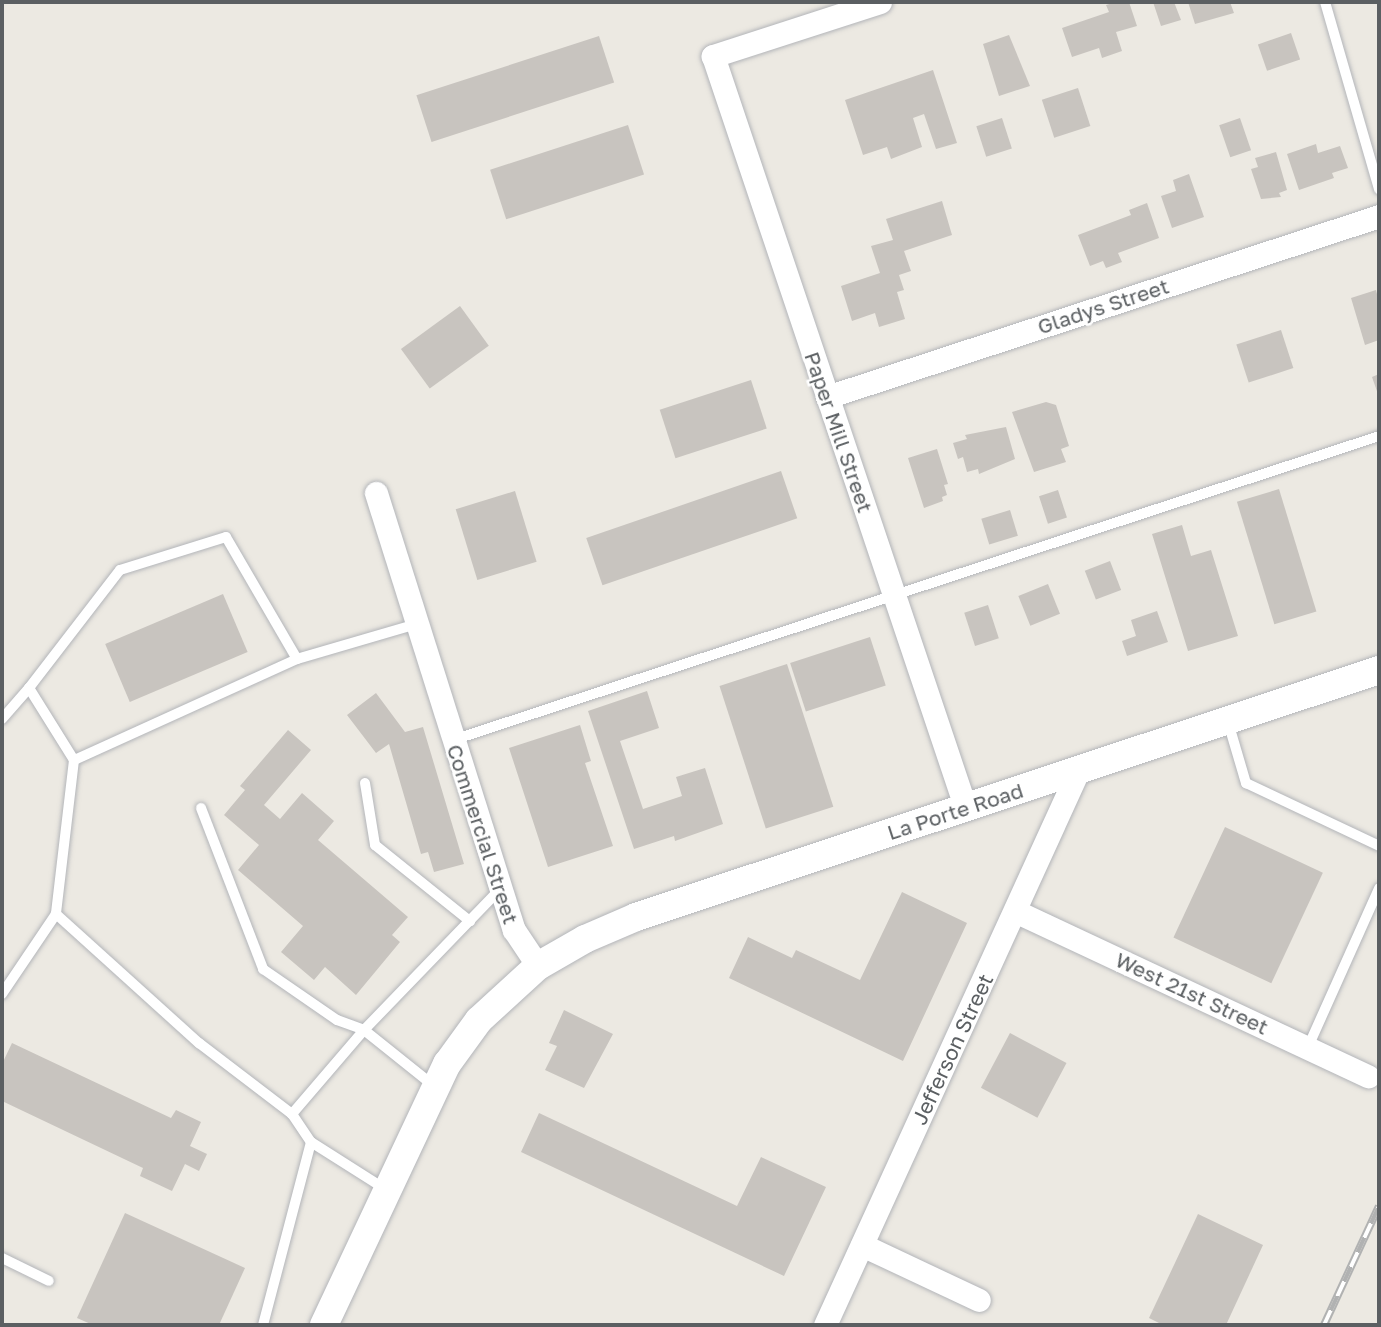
<!DOCTYPE html>
<html>
<head>
<meta charset="utf-8">
<style>
	body { margin:0 }
	#map { position:relative; width:1381px; height:1327px; overflow:hidden; background:#ece9e2; font-family:"Golos Text",sans-serif }
	div>[style] { position:absolute }
	[style*='--x'] { left:calc(var(--x)*1px); top:calc(var(--y)*1px); width:calc(var(--w)*1px); rotate:calc(var(--a)*1deg) }
	.building>* { inset:0; background:#c8c4bf; transform-origin:0 0 }
	.roads { filter:drop-shadow(0 0 2px #b3b5b9) drop-shadow(0 0 2px #b3b5b9) }
	.service>* { height:10px; margin:-5px; padding:0 5px; transform-origin:5px; border-radius:5px; background:#fff }
	.minor>* { height:23px; margin:-11.5px; padding:0 11.5px; transform-origin:11.5px; border-radius:11.5px; background:#fff }
	.tertiary>* { height:28px; margin:-14px; padding:0 14px; transform-origin:14px; border-radius:14px; background:#fff }
	.rail>* { height:8px; margin-top:-4px; transform-origin:0; background:repeating-linear-gradient(90deg,#fff 0 16px,#b1b2b2 0 32px); box-sizing:border-box; border-block:2px solid #b1b2b2 }
	span { translate:-50% -50%; white-space:nowrap; text-align:center; line-height:1.15; -webkit-text-stroke:5px #fff; paint-order:stroke }
	.street-label { font-size:21px; color:#5b5f62 }
	.frame { position:absolute; inset:0; border:4px solid #5b5f62; pointer-events:none }
</style>
</head>
<body>
<div id="map">
	<div class="building">
		<i style="clip-path:polygon(1116px 2px,1129px 2px,1137px 26px,1116px 32px,1122px 51px,1102px 58px,1099px 48px,1072px 57px,1062px 28px,1109px 12px,1106px 5px)"></i>
		<i style="clip-path:polygon(1153px 2px,1174px 2px,1181px 20px,1161px 26px)"></i>
		<i style="clip-path:polygon(1188px 2px,1230px 2px,1234px 13px,1195px 24px)"></i>
		<i style="left:1291px;top:33px;width:28px;height:35px;rotate:71deg"></i>
		<i style="clip-path:polygon(1009px 35px,1030px 86px,999px 96px,983px 44px)"></i>
		<i style="left:599px;top:36px;width:49px;height:192px;rotate:72deg"></i>
		<i style="clip-path:polygon(933px 70px,957px 143px,936px 149px,924px 114px,913px 118px,922px 147px,891px 159px,887px 147px,863px 155px,845px 100px)"></i>
		<i style="left:1078px;top:88px;width:40px;height:38px;rotate:72deg"></i>
		<i style="left:1002px;top:118px;width:32px;height:27px;rotate:72deg"></i>
		<i style="left:1240px;top:118px;width:34px;height:22px;rotate:71deg"></i>
		<i style="left:628px;top:125px;width:52px;height:145px;rotate:72deg"></i>
		<i style="clip-path:polygon(1316px 144px,1318px 153px,1340px 146px,1348px 168px,1332px 173px,1334px 178px,1299px 190px,1287px 154px)"></i>
		<i style="clip-path:polygon(1276px 152px,1287px 190px,1279px 193px,1281px 197px,1261px 199px,1251px 169px,1258px 167px,1255px 158px)"></i>
		<i style="clip-path:polygon(1189px 174px,1204px 217px,1172px 228px,1161px 196px,1176px 191px,1173px 180px)"></i>
		<i style="clip-path:polygon(942px 201px,952px 235px,904px 251px,911px 271px,899px 275px,904px 290px,897px 292px,905px 319px,879px 327px,875px 313px,852px 321px,841px 286px,880px 273px,871px 246px,893px 240px,886px 219px)"></i>
		<i style="clip-path:polygon(1147px 203px,1159px 238px,1118px 253px,1122px 262px,1106px 268px,1103px 261px,1090px 266px,1078px 235px,1131px 215px,1129px 210px)"></i>
		<i style="clip-path:polygon(1376px 290px,1379px 302px,1379px 340px,1365px 345px,1351px 298px)"></i>
		<i style="left:460px;top:306px;width:49px;height:73px;rotate:54deg"></i>
		<i style="left:1281px;top:330px;width:40px;height:47px;rotate:72deg"></i>
		<i style="clip-path:polygon(1379px 374px,1379px 397px,1372px 377px)"></i>
		<i style="left:751px;top:380px;width:51px;height:96px;rotate:72deg"></i>
		<i style="clip-path:polygon(1046px 402px,1056px 405px,1069px 446px,1061px 449px,1066px 462px,1034px 472px,1012px 412px)"></i>
		<i style="clip-path:polygon(1006px 427px,1015px 459px,979px 474px,978px 469px,967px 472px,963px 457px,958px 459px,953px 443px,967px 439px,965px 435px)"></i>
		<i style="clip-path:polygon(937px 449px,948px 484px,944px 485px,947px 495px,942px 497px,943px 501px,924px 508px,908px 458px)"></i>
		<i style="left:781px;top:471px;width:50px;height:206px;rotate:71deg"></i>
		<i style="left:1279px;top:489px;width:128px;height:44px;rotate:73deg"></i>
		<i style="left:1058px;top:490px;width:29px;height:20px;rotate:72deg"></i>
		<i style="left:515px;top:491px;width:74px;height:62px;rotate:73deg"></i>
		<i style="left:1010px;top:510px;width:27px;height:30px;rotate:73deg"></i>
		<i style="clip-path:polygon(1182px 525px,1191px 556px,1211px 550px,1238px 636px,1188px 651px,1152px 534px)"></i>
		<i style="left:1110px;top:561px;width:31px;height:27px;rotate:69deg"></i>
		<i style="left:1048px;top:584px;width:32px;height:32px;rotate:68deg"></i>
		<i style="left:223px;top:594px;width:63px;height:128px;rotate:67deg"></i>
		<i style="left:988px;top:605px;width:35px;height:25px;rotate:72deg"></i>
		<i style="clip-path:polygon(1157px 611px,1168px 642px,1127px 656px,1122px 641px,1136px 636px,1131px 620px)"></i>
		<i style="left:870px;top:637px;width:51px;height:84px;rotate:72deg"></i>
		<i style="left:787px;top:664px;width:150px;height:71px;rotate:72deg"></i>
		<i style="clip-path:polygon(647px 691px,659px 728px,620px 741px,643px 809px,682px 796px,676px 777px,705px 768px,723px 824px,675px 841px,674px 836px,634px 849px,588px 711px)"></i>
		<i style="clip-path:polygon(376px 693px,405px 732px,423px 727px,464px 864px,434px 872px,428px 852px,421px 854px,389px 744px,376px 753px,347px 715px)"></i>
		<i style="clip-path:polygon(580px 725px,591px 761px,585px 763px,613px 846px,548px 867px,509px 748px)"></i>
		<i style="clip-path:polygon(288px 730px,311px 750px,264px 805px,280px 819px,302px 793px,334px 821px,318px 840px,408px 917px,392px 935px,400px 942px,356px 995px,325px 967px,314px 980px,281px 952px,303px 926px,238px 870px,259px 845px,224px 815px,245px 790px,240px 786px)"></i>
		<i style="left:1225px;top:827px;width:108px;height:122px;rotate:25deg"></i>
		<i style="clip-path:polygon(902px 892px,967px 923px,903px 1061px,729px 978px,748px 937px,792px 958px,796px 950px,860px 980px)"></i>
		<i style="clip-path:polygon(564px 1010px,613px 1034px,584px 1088px,545px 1070px,557px 1046px,549px 1043px)"></i>
		<i style="left:1010px;top:1033px;width:64px;height:62px;rotate:28deg"></i>
		<i style="clip-path:polygon(12px 1043px,171px 1118px,176px 1110px,201px 1122px,190px 1146px,207px 1154px,199px 1171px,185px 1164px,172px 1191px,140px 1176px,143px 1168px,2px 1101px,2px 1064px)"></i>
		<i style="clip-path:polygon(539px 1113px,737px 1206px,761px 1157px,826px 1187px,784px 1276px,521px 1152px)"></i>
		<i style="clip-path:polygon(125px 1213px,245px 1268px,219px 1325px,93px 1325px,77px 1318px)"></i>
		<i style="clip-path:polygon(1198px 1214px,1263px 1245px,1226px 1325px,1163px 1325px,1149px 1318px)"></i>
	</div>
	<div class="roads">
		<div class="service">
			<i style="--x:1325;--y:2;--w:195;--a:73.9"></i>
			<i style="--x:297;--y:659;--w:125;--a:-16.3"></i>
			<i style="--x:29;--y:688;--w:85;--a:58"></i>
			<i style="--x:2;--y:719;--w:41;--a:-48.9"></i>
			<i style="--x:29;--y:688;--w:149;--a:-52.4"></i>
			<i style="--x:120;--y:570;--w:111;--a:-17.3"></i>
			<i style="--x:226;--y:537;--w:141;--a:59.8"></i>
			<i style="--x:297;--y:659;--w:245;--a:155.6"></i>
			<i style="--x:74;--y:760;--w:155;--a:96.7"></i>
			<i style="--x:1228;--y:722;--w:64;--a:73.6"></i>
			<i style="--x:1246;--y:783;--w:147;--a:25.3"></i>
			<i style="--x:453;--y:740;--w:975;--a:-18.17"></i>
			<i style="--x:365;--y:783;--w:63;--a:80.8"></i>
			<i style="--x:375;--y:845;--w:122;--a:38.7"></i>
			<i style="--x:201;--y:808;--w:173;--a:68.9"></i>
			<i style="--x:263;--y:969;--w:90;--a:34.6"></i>
			<i style="--x:337;--y:1020;--w:29;--a:20"></i>
			<i style="--x:364;--y:1030;--w:111;--a:130.6"></i>
			<i style="--x:2;--y:994;--w:97;--a:-56"></i>
			<i style="--x:56;--y:914;--w:193;--a:42.1"></i>
			<i style="--x:199;--y:1043;--w:117;--a:37.4"></i>
			<i style="--x:292;--y:1114;--w:34;--a:56"></i>
			<i style="--x:1308;--y:1047;--w:174;--a:-65.9"></i>
			<i style="--x:434;--y:1086;--w:90;--a:-141.3"></i>
			<i style="--x:364;--y:1030;--w:196;--a:-46"></i>
			<i style="--x:2;--y:1258;--w:52;--a:26.1"></i>
			<i style="--x:263;--y:1325;--w:189;--a:-75.3"></i>
			<i style="--x:311;--y:1142;--w:88;--a:32.4"></i>
		</div>
		<div class="minor">
			<i style="--x:880;--y:2;--w:176;--a:162.1"></i>
			<i style="--x:713;--y:56;--w:791;--a:71.43"></i>
			<i style="--x:827;--y:397;--w:581;--a:-18.15"></i>
			<i style="--x:376;--y:493;--w:458;--a:72.5"></i>
			<i style="--x:514;--y:930;--w:43;--a:56.3"></i>
			<i style="--x:1015;--y:911;--w:390;--a:25.1"></i>
			<i style="--x:862;--y:1245;--w:129;--a:25.2"></i>
			<i style="--x:825;--y:1325;--w:609;--a:-65.45"></i>
		</div>
		<div class="tertiary">
			<i style="--x:324;--y:1325;--w:289;--a:-64.8"></i>
			<i style="--x:447;--y:1064;--w:54;--a:-54"></i>
			<i style="--x:479;--y:1020;--w:80;--a:-42.5"></i>
			<i style="--x:538;--y:966;--w:54;--a:-29.9"></i>
			<i style="--x:585;--y:939;--w:56;--a:-23.3"></i>
			<i style="--x:636;--y:917;--w:783;--a:-18.39"></i>
		</div>
	</div>
	<div class="rail">
		<i style="--x:1324;--y:1325;--w:131;--a:-65.2"></i>
	</div>
	<div class="street-label">
		<span style="left:1103px;top:306px;rotate:-18deg">Gladys Street</span>
		<span style="left:839px;top:432px;rotate:71deg">Paper Mill Street</span>
		<span style="left:955px;top:811px;rotate:-18deg">La Porte Road</span>
		<span style="left:483px;top:834px;rotate:72deg">Commercial Street</span>
		<span style="left:1192px;top:993px;rotate:25deg">West 21st Street</span>
		<span style="left:952px;top:1049px;rotate:-65deg">Jefferson Street</span>
	</div>
	<div class="frame"></div>
</div>
</body>
</html>
